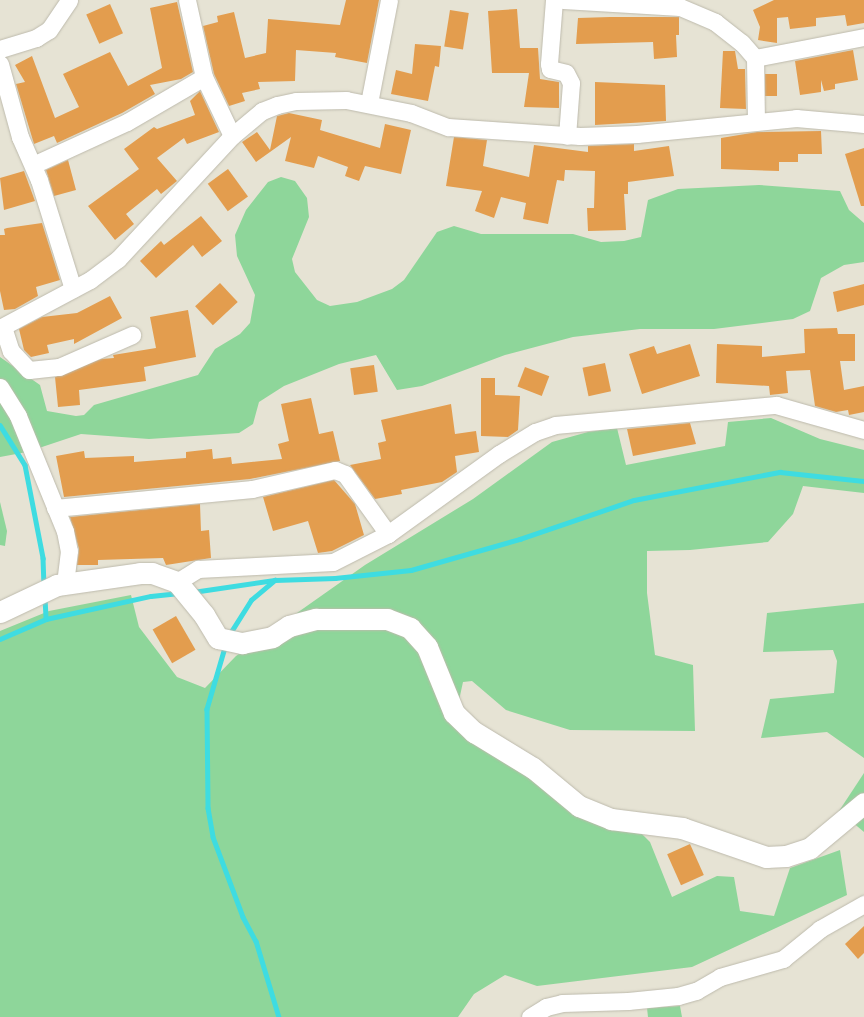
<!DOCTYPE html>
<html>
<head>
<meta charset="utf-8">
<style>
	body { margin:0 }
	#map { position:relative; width:864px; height:1017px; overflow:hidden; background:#e6e3d4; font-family:"Libre Baskerville",serif }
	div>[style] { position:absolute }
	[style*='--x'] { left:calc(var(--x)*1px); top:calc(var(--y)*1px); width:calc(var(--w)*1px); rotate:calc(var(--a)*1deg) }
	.green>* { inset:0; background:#8ed69a }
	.stream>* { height:4.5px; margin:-2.25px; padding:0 2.25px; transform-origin:2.25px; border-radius:2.25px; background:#3edce1 }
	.building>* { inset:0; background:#e39d4e; transform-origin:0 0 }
	.roads { filter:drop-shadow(0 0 1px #bdbaac) drop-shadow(0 0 1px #bdbaac) }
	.minor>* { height:17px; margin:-8.5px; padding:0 8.5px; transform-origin:8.5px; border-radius:8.5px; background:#fff }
	.tertiary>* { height:21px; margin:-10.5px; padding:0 10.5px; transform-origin:10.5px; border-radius:10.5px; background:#fff }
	span { translate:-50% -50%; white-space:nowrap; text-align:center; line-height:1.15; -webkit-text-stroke:4px #f3f0e1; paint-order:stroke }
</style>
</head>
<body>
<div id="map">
	<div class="green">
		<i style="clip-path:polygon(281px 177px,295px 181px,307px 198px,309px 217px,292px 259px,295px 272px,317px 300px,330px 306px,357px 302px,392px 289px,404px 280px,437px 232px,454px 226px,481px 234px,573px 234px,601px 242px,624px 241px,641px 237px,648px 200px,678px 189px,759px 185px,840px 191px,849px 210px,864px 223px,864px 262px,844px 265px,821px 278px,810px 311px,793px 319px,714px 329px,640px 329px,573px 337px,505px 355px,422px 386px,397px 390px,376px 355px,339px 364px,284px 386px,259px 402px,253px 424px,239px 433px,149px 439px,81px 434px,27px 452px,0 457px,0 357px,40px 385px,47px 411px,76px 416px,84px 415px,94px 405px,198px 375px,215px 349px,240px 334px,250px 323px,255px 295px,237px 256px,235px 235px,246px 210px,268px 182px)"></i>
		<i style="clip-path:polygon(771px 418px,820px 439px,864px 450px,864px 493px,803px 486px,793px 514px,768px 542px,690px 550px,647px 551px,647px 593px,655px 655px,693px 665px,695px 731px,570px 730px,506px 710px,472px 681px,463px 682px,458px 705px,525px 772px,636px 828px,650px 842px,672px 897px,717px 876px,734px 877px,740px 911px,774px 916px,790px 868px,840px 850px,847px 895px,692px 967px,537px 986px,505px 975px,474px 994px,458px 1017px,0 1017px,0 631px,49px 611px,131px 595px,139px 627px,177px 677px,205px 688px,236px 656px,365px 565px,473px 499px,552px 442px,588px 432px,617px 428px,626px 465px,725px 446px,728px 422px)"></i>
		<i style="clip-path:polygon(0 502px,7px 531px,5px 546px,0 545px)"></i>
		<i style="clip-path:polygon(864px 603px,864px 758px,827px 732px,761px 738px,770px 699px,834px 693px,837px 661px,833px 650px,763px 652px,767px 613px)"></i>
		<i style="clip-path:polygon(864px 773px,864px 832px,839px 811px)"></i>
		<i style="clip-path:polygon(680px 1006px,682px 1017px,648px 1017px,647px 1008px)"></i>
	</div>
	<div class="stream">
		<i style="--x:0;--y:425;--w:47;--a:58"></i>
		<i style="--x:25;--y:465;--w:95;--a:79"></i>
		<i style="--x:43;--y:558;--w:26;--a:88"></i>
		<i style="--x:193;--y:592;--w:82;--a:-8.4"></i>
		<i style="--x:45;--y:598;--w:21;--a:87"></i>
		<i style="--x:229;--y:635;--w:41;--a:-57.8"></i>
		<i style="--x:251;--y:600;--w:31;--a:-40"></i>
		<i style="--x:275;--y:580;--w:60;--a:-1.9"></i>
		<i style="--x:335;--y:578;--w:76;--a:-6"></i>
		<i style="--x:411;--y:570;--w:113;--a:-15.9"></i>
		<i style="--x:520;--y:539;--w:120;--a:-18.9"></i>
		<i style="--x:634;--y:500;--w:149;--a:-10.9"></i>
		<i style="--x:780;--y:472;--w:84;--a:6.1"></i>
		<i style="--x:0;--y:639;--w:50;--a:-23.5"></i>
		<i style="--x:46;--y:619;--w:107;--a:-12.4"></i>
		<i style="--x:151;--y:596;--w:28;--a:-6"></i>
		<i style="--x:226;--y:644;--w:68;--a:106.3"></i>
		<i style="--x:207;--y:709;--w:99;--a:89.4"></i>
		<i style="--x:208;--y:808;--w:29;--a:80"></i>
		<i style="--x:213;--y:837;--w:85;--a:69.4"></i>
		<i style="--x:243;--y:917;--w:27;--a:62"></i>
		<i style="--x:256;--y:941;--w:79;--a:73.2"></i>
	</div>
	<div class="building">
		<i style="clip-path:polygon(346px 0,379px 0,367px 63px,335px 57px,336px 53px,296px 50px,295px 81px,258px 82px,260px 89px,242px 93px,245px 101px,229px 106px,214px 74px,203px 26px,218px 22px,217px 16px,234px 12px,245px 58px,266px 53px,268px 19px,340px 25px)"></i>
		<i style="clip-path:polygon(774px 0,864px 0,864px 23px,847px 26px,845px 15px,816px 18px,816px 26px,790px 29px,788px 17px,777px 18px,777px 43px,758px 40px,760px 27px,753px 10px)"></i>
		<i style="clip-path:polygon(177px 2px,193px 72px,181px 79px,150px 85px,155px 94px,122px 113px,57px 143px,54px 136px,34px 144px,16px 84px,25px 82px,15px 65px,32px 56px,55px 118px,79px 107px,63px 74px,80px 66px,110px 52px,128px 86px,162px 68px,150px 8px)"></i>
		<i style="left:110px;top:4px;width:32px;height:26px;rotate:66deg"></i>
		<i style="clip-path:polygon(517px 9px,520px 48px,538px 48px,540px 79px,559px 82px,559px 108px,524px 107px,529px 73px,492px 73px,488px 11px)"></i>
		<i style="left:450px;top:10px;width:19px;height:37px;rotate:9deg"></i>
		<i style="clip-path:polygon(610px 17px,679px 17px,679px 35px,676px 35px,677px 57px,654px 59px,653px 42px,576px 44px,578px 18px)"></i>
		<i style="clip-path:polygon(415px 44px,441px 46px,439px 67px,435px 66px,428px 101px,391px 94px,396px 70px,412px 74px)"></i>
		<i style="clip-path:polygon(853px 50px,858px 80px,835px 84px,835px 89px,824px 91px,821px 80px,821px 92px,800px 95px,795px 61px)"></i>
		<i style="clip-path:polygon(723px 51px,735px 51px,738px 69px,745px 69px,746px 109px,720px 108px)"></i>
		<i style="left:765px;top:74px;width:12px;height:22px"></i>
		<i style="clip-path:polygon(595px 82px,665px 85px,666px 121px,595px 125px)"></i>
		<i style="clip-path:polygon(200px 91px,219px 132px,187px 144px,184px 138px,157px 158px,177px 181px,161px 194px,157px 189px,126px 214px,134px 224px,115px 240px,88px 206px,139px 169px,124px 149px,154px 127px,157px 129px,195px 115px,190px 101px)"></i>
		<i style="clip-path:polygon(289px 113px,322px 120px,320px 130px,380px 148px,385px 124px,411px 130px,401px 174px,365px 166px,359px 181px,345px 176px,348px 167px,318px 156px,314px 168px,285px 161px,291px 137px,256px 162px,242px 142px,257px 132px,270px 150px,277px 116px)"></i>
		<i style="clip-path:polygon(821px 131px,822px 154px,798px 154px,798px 162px,779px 162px,779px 171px,721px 169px,721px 138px,757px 132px)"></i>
		<i style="clip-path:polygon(454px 137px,487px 140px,483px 166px,529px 177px,534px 145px,588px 152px,588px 146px,634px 144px,634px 151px,669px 146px,674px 176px,628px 182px,628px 194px,624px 194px,626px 230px,588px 231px,587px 208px,594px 208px,595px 171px,565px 170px,564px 181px,557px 180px,548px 224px,523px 219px,526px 203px,501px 197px,494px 218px,475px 211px,482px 191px,446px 186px)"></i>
		<i style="clip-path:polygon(864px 148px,864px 206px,861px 206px,845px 154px)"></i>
		<i style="clip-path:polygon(68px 160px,76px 190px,54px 196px,46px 170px)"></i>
		<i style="left:228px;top:169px;width:34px;height:25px;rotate:54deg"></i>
		<i style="clip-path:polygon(24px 171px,35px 201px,4px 210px,0 178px)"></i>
		<i style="clip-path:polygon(201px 216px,222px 241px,202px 257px,193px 245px,156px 278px,140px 261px,161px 241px,164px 245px)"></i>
		<i style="clip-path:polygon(42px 223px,60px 280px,36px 287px,38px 296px,15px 309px,4px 310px,0 291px,0 235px,5px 235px,4px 229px,7px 228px)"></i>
		<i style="left:220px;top:283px;width:26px;height:34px;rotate:47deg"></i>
		<i style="clip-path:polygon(864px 284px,864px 305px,837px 312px,833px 292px)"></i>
		<i style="clip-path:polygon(110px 296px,122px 318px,74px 344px,74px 339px,47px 345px,49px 353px,31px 357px,24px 350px,19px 329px,42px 317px,77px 313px)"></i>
		<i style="clip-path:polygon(188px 310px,196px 357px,144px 367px,146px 381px,79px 390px,80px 405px,58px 407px,55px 377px,101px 359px,114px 358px,113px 355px,156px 348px,150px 317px)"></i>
		<i style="clip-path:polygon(837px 328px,838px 334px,855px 334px,855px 361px,840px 361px,844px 390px,864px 386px,864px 412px,849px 415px,848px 410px,836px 412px,815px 406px,810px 370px,786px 371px,788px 393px,770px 395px,769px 386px,716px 383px,717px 344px,762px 346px,762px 357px,805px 353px,804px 329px)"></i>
		<i style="clip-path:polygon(690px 344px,700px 376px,642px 394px,629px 354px,654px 346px,657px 354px)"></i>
		<i style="left:605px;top:363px;width:29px;height:23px;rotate:78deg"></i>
		<i style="left:374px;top:365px;width:27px;height:24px;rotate:82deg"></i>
		<i style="left:525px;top:367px;width:26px;height:21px;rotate:21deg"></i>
		<i style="clip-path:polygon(481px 378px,495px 378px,495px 395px,520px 396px,518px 430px,508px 437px,481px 436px)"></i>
		<i style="clip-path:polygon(311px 398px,319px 434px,333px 431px,340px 461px,250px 479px,64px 497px,56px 456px,84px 451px,85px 458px,134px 456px,134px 462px,186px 458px,186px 452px,212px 449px,213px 459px,231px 457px,232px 464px,282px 459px,278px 444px,289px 441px,281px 404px)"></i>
		<i style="clip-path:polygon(451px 404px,455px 434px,476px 431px,479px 452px,455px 456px,457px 472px,442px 482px,401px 490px,402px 494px,375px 499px,350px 465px,381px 459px,378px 443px,386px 441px,381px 420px)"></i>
		<i style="clip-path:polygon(690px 423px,696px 444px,633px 456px,627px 429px)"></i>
		<i style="clip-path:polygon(334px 480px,355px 504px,364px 535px,332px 551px,318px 553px,308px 521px,273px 531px,263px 497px)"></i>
		<i style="clip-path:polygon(200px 504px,201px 531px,209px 530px,211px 558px,166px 565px,163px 558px,98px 560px,98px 565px,77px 565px,79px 549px,70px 517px)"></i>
		<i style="left:176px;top:616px;width:39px;height:27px;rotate:60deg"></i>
		<i style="left:690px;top:844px;width:34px;height:25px;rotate:66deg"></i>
		<i style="clip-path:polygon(864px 926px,864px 953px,858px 959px,845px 944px)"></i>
	</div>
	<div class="roads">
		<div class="minor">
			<i style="--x:187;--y:0;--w:79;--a:77.6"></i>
			<i style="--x:204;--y:77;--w:65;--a:64.6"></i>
			<i style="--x:554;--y:0;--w:64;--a:94.5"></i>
			<i style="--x:549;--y:64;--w:5;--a:79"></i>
			<i style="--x:550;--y:69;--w:16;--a:14"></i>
			<i style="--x:566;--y:73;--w:11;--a:63"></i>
			<i style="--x:571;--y:83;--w:53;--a:94.3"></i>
			<i style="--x:563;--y:0;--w:117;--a:3.4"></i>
			<i style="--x:680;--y:7;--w:38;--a:23"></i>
			<i style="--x:715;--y:22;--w:34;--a:38"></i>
			<i style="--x:742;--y:43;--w:20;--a:49"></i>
			<i style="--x:755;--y:58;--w:63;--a:89.1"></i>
			<i style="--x:0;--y:49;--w:38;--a:-17"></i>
			<i style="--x:36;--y:38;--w:15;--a:-32"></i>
			<i style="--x:49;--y:30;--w:36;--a:-56"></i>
			<i style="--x:755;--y:58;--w:111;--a:-10.9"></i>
			<i style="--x:0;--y:64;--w:76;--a:74.7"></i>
			<i style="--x:20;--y:137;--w:47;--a:66.2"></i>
			<i style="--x:39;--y:180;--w:114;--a:72.7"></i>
			<i style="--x:369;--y:103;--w:105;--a:-79"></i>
			<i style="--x:33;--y:165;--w:103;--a:-24.6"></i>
			<i style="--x:127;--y:122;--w:89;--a:-30.3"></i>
			<i style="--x:3;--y:327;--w:25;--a:72"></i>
			<i style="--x:11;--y:351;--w:26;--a:47"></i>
			<i style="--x:29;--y:370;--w:30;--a:-6"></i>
			<i style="--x:59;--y:367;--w:80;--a:-23.7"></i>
			<i style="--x:0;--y:328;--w:102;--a:-28.1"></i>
			<i style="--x:90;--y:280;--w:35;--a:-37"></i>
			<i style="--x:118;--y:259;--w:168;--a:-47.2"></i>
			<i style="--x:232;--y:136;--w:39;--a:-40"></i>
			<i style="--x:262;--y:111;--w:16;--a:-22"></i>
			<i style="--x:277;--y:105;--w:19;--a:-12"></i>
			<i style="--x:296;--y:101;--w:50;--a:-1.1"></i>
			<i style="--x:346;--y:100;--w:66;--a:11.3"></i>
			<i style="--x:411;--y:113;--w:40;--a:21"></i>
			<i style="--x:448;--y:127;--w:132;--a:3.9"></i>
			<i style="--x:580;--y:136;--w:57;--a:-2"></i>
			<i style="--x:637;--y:134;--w:160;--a:-5.7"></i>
			<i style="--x:796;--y:118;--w:68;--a:5"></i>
			<i style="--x:0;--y:387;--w:34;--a:58"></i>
			<i style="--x:18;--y:416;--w:124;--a:67.8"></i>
			<i style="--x:65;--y:531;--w:20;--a:79"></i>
			<i style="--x:69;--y:551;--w:32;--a:97"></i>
			<i style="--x:55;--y:508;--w:198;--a:-5.5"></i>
			<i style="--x:252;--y:489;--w:85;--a:-12.9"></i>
			<i style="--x:335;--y:470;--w:11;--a:22"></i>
			<i style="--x:345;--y:474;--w:74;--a:54.4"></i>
			<i style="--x:177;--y:582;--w:25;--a:-32"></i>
			<i style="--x:198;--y:569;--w:135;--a:-3"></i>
			<i style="--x:333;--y:562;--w:62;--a:-27"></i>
			<i style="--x:388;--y:534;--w:137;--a:-35.8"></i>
			<i style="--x:499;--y:454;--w:42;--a:-31.4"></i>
			<i style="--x:535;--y:432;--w:21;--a:-19"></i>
			<i style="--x:555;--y:425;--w:222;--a:-5.2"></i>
			<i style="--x:776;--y:405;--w:91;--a:15.9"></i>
			<i style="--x:530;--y:1017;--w:19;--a:-32"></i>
			<i style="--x:546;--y:1007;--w:16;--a:-14"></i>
			<i style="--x:562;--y:1003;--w:66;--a:-1.7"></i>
			<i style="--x:628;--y:1001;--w:50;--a:-5.7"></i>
			<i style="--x:678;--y:996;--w:19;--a:-16"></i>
			<i style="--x:696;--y:991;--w:28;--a:-30"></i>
			<i style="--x:720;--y:977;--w:66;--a:-15.9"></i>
			<i style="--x:783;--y:959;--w:48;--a:-39"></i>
			<i style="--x:820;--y:929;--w:51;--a:-29.6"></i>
		</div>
		<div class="tertiary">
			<i style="--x:0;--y:612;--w:63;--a:-25.3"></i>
			<i style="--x:57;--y:585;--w:84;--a:-8.2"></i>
			<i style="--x:140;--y:573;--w:12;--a:0"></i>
			<i style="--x:152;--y:573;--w:27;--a:20"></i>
			<i style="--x:177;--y:582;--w:43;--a:50.7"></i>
			<i style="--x:204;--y:615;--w:27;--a:59"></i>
			<i style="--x:218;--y:638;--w:25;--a:12"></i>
			<i style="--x:242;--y:643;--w:31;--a:-11"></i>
			<i style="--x:272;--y:637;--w:20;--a:-33"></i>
			<i style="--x:289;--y:626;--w:28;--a:-15"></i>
			<i style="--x:316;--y:619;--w:71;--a:0"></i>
			<i style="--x:387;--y:619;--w:25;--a:21"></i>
			<i style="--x:410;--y:628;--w:25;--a:48"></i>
			<i style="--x:427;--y:647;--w:71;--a:67.8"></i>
			<i style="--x:454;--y:713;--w:28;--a:44"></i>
			<i style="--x:474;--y:732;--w:69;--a:31.4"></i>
			<i style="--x:533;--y:768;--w:60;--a:39.6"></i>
			<i style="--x:579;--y:806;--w:35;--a:22"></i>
			<i style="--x:611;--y:819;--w:72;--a:7.2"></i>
			<i style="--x:682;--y:828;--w:89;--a:19"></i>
			<i style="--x:766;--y:857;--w:20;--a:-3"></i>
			<i style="--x:786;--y:856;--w:25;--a:-18"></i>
			<i style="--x:810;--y:848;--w:70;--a:-39.8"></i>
		</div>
	</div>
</div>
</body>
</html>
